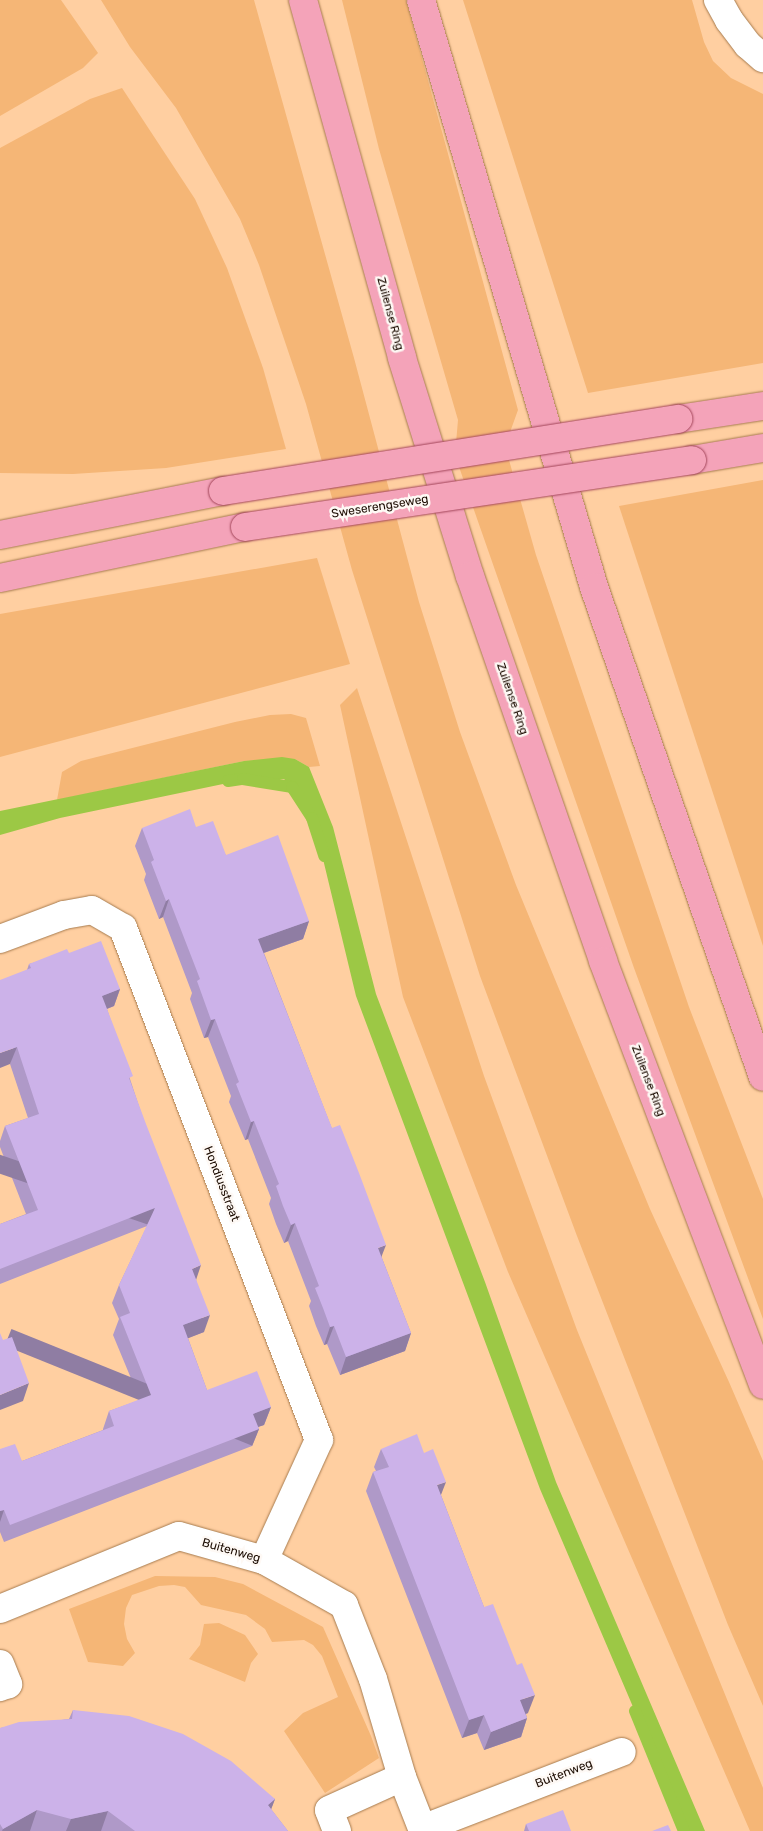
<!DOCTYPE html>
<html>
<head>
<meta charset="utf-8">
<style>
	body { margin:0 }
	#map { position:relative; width:763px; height:1831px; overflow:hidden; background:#ffcfa1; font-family:Rubik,sans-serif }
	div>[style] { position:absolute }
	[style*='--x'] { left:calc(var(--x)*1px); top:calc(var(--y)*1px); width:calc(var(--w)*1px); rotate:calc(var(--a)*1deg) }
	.green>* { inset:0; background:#f5b676 }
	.water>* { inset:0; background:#9cc845 }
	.stream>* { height:12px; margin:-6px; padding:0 6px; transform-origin:6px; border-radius:6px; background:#9cc845 }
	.roads { filter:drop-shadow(0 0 1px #a77c50) drop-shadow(0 0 1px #a77c50) }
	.minor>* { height:28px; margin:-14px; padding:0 14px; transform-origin:14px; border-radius:14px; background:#fff }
	.major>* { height:28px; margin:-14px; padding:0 14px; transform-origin:14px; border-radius:14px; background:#f4a3b9 }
	.bridges { filter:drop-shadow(0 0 1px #a3465a) drop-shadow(0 0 1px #a3465a) }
	.major-bridge>* { height:28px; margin:-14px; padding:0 14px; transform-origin:14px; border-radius:14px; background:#f4a3b9 }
	.wall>* { inset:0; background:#af99c8 }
	.shaded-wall>* { inset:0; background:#8f7da3; transform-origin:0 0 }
	.building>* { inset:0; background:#ccb2e9 }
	span { translate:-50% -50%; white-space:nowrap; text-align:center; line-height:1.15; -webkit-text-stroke:5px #fef9f5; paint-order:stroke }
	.street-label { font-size:12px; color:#1b0b00 }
</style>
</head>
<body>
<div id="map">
	<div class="green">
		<i style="clip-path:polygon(0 0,61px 0,98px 53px,83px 68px,0 116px)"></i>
		<i style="clip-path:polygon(101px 0,254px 0,354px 358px,419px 602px,460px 732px,516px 885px,650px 1209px,729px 1382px,763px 1461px,763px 1706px,728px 1625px,577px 1236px,480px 976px,352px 570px,306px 404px,259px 265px,240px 219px,176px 108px,130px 47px)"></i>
		<i style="clip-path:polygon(342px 0,406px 0,518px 410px,505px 446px,536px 555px,689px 1007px,763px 1199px,763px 1319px,634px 968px,467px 490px,455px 455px,458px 420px,379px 149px)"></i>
		<i style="clip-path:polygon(463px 0,692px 0,704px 42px,713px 61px,731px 78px,763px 94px,763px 363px,588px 393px)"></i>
		<i style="clip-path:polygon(122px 88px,195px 199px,227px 268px,263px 368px,286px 449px,166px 468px,73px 474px,0 473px,0 148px,90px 99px)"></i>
		<i style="clip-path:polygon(763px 480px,763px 946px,619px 506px)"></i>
		<i style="clip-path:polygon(317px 558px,350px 664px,0 757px,0 614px)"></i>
		<i style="clip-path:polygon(357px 688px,484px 1076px,577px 1330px,763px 1788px,763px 1831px,750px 1831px,508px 1272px,403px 997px,340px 705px)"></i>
		<i style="clip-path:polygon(291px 714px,306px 718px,320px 766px,309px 767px,295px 759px,244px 761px,57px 800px,62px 772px,81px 761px,235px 722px,270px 715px)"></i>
		<i style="clip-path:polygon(155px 1576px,215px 1577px,243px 1584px,323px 1627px,371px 1736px,379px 1758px,325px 1793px,284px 1731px,303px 1713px,338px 1697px,322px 1656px,313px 1645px,304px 1640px,272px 1642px,265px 1629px,246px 1615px,201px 1605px,185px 1587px,174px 1585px,159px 1586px,132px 1595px,126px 1608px,124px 1624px,127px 1639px,135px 1653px,123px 1666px,88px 1662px,69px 1609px)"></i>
		<i style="clip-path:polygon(219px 1623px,245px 1635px,258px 1654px,251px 1663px,245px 1682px,189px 1659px,200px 1645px,204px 1624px)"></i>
	</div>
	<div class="water">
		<i style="clip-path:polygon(282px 757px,295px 759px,309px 767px,333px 827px,376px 994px,485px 1282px,556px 1482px,705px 1831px,686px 1831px,540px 1489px,356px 996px,316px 830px,296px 791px,284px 779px,247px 779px,60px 818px,0 835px,0 811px,244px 761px)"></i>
	</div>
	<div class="stream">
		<i style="--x:228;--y:781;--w:15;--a:-8"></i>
		<i style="--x:243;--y:779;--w:50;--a:9.3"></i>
		<i style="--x:292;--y:787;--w:37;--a:57"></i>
		<i style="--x:312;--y:818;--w:40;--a:72"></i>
		<i style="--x:635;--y:1711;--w:130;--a:67.8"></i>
	</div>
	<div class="roads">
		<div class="minor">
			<i style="--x:718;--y:0;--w:23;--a:61"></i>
			<i style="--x:729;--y:20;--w:31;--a:53"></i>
			<i style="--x:748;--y:45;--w:20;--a:41"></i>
			<i style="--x:0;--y:939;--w:68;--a:-20.6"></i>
			<i style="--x:64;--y:915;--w:28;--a:-10"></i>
			<i style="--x:92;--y:910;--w:36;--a:30"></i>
			<i style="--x:123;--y:928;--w:548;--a:69.05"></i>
			<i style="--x:319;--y:1440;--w:132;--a:114.6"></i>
			<i style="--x:0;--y:1609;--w:193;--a:-22.2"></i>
			<i style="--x:179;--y:1536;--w:88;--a:15.8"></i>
			<i style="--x:264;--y:1560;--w:92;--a:29.4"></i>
			<i style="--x:344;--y:1605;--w:79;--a:68.6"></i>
			<i style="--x:373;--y:1679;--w:102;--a:73.5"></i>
			<i style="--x:402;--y:1777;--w:58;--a:68.7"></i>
			<i style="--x:0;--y:1664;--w:22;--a:68"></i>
			<i style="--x:8;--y:1684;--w:9;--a:159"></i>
			<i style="--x:422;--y:1829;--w:214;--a:-21.1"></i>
			<i style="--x:337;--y:1831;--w:22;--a:-111"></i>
			<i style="--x:329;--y:1810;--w:80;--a:-24.3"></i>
		</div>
		<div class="major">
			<i style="--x:303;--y:0;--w:371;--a:74.5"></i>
			<i style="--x:402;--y:358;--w:228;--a:72.7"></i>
			<i style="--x:470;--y:576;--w:407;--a:70.9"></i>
			<i style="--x:603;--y:961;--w:453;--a:69.3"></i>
			<i style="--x:421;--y:0;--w:612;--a:73.58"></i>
			<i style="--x:594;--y:587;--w:518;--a:70.97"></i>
			<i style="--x:678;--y:419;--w:86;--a:-8.7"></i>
			<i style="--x:692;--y:460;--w:72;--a:-9.6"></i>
			<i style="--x:0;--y:535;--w:227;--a:-11.2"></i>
			<i style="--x:0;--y:578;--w:250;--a:-11.8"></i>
		</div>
	</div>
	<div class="bridges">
		<div class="major-bridge">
			<i style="--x:223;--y:491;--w:461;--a:-9"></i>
			<i style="--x:245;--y:527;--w:452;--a:-8.5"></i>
		</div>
	</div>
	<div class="wall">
		<i style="clip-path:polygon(196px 827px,226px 855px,309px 921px,303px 939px,264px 953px,411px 1333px,405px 1351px,340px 1375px,327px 1344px,324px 1345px,316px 1326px,309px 1306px,311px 1301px,288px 1241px,284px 1243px,276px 1224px,269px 1204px,271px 1198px,248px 1139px,245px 1140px,229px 1102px,231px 1096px,208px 1037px,204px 1038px,190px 999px,192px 993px,163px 917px,159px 919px,144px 880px,146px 874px,135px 846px,142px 828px)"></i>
		<i style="clip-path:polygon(69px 953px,120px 989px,114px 1006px,107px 1009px,131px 1082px,196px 1279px,204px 1332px,188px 1338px,207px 1390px,271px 1407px,264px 1425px,258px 1427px,259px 1429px,252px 1446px,4px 1542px,0 1532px,0 1449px,22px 1461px,103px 1430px,103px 1429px,109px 1411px,140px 1400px,113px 1335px,119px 1319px,112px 1303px,119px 1285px,147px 1226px,0 1284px,0 1224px,26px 1214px,0 1147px,0 1141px,5px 1126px,28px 1118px,10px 1064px,27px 970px,29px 964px)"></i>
		<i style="clip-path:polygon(381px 1449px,441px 1495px,484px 1607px,528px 1713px,526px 1714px,527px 1718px,521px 1737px,484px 1750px,477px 1733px,462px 1738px,366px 1491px,373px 1472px,376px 1471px,374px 1467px)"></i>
		<i style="clip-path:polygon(73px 1710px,275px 1799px,271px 1809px,288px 1831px,0 1831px,0 1728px,69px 1719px)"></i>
		<i style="clip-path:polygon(526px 1824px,571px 1831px,524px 1831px)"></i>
	</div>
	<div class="shaded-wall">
		<i style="clip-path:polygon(169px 899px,163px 917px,159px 919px,166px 901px)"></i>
		<i style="clip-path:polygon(309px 921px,303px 939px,252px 957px,258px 939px)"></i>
		<i style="clip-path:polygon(120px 989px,114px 1006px,96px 1013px,102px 996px)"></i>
		<i style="clip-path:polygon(215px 1019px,208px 1037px,204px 1038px,211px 1020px)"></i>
		<i style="clip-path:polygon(17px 1047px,10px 1064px,0 1068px,0 1053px)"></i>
		<i style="clip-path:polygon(254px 1121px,248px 1139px,245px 1140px,251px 1122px)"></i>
		<i style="left:155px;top:1208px;width:18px;height:167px;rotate:109deg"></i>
		<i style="clip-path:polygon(295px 1223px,288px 1241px,284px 1243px,291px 1225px)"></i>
		<i style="clip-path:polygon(386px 1245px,379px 1263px,378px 1248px)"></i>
		<i style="clip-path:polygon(201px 1265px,195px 1283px,192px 1269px)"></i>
		<i style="clip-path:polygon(210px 1315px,204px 1332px,176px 1343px,183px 1325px)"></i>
		<i style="clip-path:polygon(334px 1326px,327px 1344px,324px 1345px,330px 1327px)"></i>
		<i style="clip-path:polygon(411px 1333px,405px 1351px,340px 1375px,346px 1357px)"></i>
		<i style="clip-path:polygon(29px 1383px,23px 1401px,0 1410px,0 1395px)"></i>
		<i style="clip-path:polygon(271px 1407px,264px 1425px,246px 1431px,253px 1414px)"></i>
		<i style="left:259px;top:1429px;width:18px;height:267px;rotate:112deg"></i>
		<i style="clip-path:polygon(446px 1482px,439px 1500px,437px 1485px)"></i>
		<i style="clip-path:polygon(4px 1510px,0 1522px,0 1511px)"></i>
		<i style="clip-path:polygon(535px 1695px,528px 1713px,514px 1718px,520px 1700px)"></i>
		<i style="clip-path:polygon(484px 1715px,477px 1733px,462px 1738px,469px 1720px)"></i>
		<i style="clip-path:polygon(527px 1718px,521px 1737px,484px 1750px,491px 1732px)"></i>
		<i style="clip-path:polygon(275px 1799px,264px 1828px,268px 1805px)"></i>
		<i style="clip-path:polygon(37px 1810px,30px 1831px,2px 1831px,3px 1829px)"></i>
		<i style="clip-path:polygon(108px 1811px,101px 1831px,66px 1831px,71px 1819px)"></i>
	</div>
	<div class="building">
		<i style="clip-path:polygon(190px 809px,196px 827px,213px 821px,226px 855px,278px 835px,309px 921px,258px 939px,332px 1128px,340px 1125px,359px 1173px,386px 1245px,378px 1248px,411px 1333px,346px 1357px,334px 1326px,330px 1327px,323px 1308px,315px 1288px,319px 1286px,295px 1223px,291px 1225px,283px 1206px,276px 1186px,279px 1184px,254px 1121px,251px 1122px,236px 1084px,239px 1082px,215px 1019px,211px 1020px,197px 981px,200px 979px,169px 899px,166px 901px,151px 862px,154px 860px,142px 828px)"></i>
		<i style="clip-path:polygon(101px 941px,120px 989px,102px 996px,133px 1076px,129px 1078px,146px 1124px,201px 1265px,192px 1269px,210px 1315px,183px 1325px,207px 1390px,257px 1371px,271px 1407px,253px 1414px,259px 1429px,10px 1525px,4px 1510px,0 1511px,0 1449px,15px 1444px,22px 1461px,114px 1426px,109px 1411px,151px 1395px,120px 1317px,130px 1313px,119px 1285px,155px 1208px,0 1269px,0 1224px,38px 1210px,5px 1126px,39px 1114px,17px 1047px,0 1053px,0 980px,31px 968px,29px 964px,67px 949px,69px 953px)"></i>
		<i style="clip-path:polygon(0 1333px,3px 1340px,12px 1337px,29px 1383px,0 1395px)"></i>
		<i style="clip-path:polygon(417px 1434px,424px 1453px,433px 1449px,446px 1482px,437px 1485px,484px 1607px,493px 1604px,517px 1665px,522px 1663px,535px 1695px,520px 1700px,527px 1718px,491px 1732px,484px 1715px,469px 1720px,373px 1472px,389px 1467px,381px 1449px)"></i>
		<i style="clip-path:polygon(73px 1710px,129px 1716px,183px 1734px,231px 1761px,275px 1799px,268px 1805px,288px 1831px,135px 1831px,108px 1811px,71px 1819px,37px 1810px,3px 1829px,0 1824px,0 1728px,19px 1722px,72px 1719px)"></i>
		<i style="clip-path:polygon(563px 1810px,571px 1831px,529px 1831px,526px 1824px)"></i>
		<i style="clip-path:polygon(668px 1825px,671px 1831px,652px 1831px)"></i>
	</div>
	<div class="street-label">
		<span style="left:390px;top:314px;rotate:75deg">Zuilense Ring</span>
		<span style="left:380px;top:507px;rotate:-9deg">Sweserengseweg</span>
		<span style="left:512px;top:699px;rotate:71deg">Zuilense Ring</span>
		<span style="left:648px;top:1081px;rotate:69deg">Zuilense Ring</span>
		<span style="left:221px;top:1184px;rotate:69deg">Hondiusstraat</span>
		<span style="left:231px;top:1551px;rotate:16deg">Buitenweg</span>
		<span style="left:564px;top:1774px;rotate:-21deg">Buitenweg</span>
	</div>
</div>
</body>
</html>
